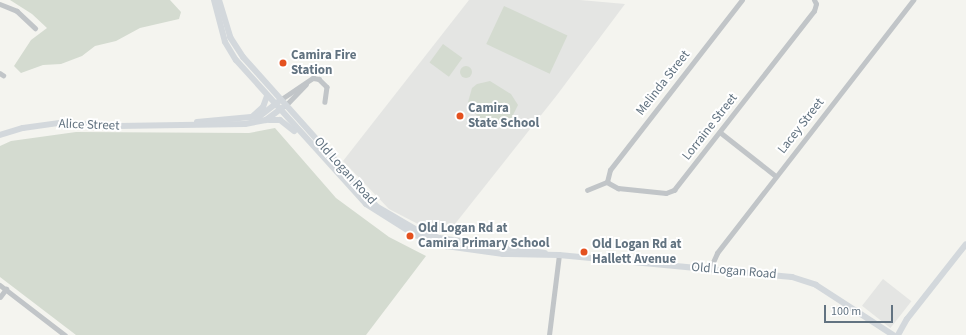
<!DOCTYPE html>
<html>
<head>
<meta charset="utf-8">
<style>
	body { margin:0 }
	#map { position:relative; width:966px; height:335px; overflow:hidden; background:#f4f4ef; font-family:"Source Sans 3",sans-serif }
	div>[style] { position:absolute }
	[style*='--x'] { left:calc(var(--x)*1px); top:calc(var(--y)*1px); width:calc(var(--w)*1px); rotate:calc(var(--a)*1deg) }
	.built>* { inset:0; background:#e4e5e3; transform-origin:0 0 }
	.green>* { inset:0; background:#d4dbd0; transform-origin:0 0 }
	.round { border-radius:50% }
	.street>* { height:4.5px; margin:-2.25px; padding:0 2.25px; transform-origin:2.25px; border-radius:2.25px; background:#c1c5c8 }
	.secondary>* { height:6px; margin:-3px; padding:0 3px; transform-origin:3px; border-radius:3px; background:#d3d8dc }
	.dots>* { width:11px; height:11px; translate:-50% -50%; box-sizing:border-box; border:2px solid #fff; border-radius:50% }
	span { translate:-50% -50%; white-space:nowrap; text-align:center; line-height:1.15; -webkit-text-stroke:4px #fff; paint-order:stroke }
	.poi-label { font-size:13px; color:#627381; font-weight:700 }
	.left { translate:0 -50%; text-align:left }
	.street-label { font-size:13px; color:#627381 }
	.scale { position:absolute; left:824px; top:305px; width:69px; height:18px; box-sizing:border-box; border:2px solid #627381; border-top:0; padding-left:5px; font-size:12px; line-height:14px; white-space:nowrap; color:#627381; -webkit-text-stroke:3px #fff; paint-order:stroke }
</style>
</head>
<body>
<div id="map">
	<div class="built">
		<i style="clip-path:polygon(469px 0,580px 0,625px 4px,557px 95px,447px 234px,418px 224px,389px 209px,343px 161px)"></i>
		<i style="left:883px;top:279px;width:36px;height:34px;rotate:38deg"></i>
	</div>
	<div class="green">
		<i style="clip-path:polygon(10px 0,170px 0,181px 12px,179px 19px,140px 28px,116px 41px,95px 46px,82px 56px,61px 64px,43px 65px,21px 73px,14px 66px,31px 40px,47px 28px,32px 14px)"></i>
		<i style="left:504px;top:6px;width:70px;height:42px;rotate:25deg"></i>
		<i style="left:443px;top:44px;width:24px;height:23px;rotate:36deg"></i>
		<i class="round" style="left:460px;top:66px;width:12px;height:12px"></i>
		<i style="clip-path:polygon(490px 81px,511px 94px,518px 105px,511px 119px,500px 124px,488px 123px,480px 118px,470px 110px,468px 102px,472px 88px,477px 84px)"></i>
		<i style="clip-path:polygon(275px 128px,336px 198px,389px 237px,426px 256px,366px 335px,76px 335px,0 277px,0 146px,11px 141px,76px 132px,249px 133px)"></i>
	</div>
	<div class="street">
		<i style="--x:0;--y:4;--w:18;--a:22"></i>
		<i style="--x:17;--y:11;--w:25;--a:43"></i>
		<i style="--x:0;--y:73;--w:4;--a:34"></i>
		<i style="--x:280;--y:100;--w:40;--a:-34"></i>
		<i style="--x:313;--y:78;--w:6;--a:9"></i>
		<i style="--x:319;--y:79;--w:11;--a:45"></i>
		<i style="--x:327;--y:87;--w:15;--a:98"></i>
		<i style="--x:285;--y:106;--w:30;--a:-46"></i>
		<i style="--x:720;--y:132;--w:71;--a:38.2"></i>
		<i style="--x:607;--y:182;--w:12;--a:-76"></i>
		<i style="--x:610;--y:170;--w:215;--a:-52.2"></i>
		<i style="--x:587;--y:190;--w:22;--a:-22"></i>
		<i style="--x:607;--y:182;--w:13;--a:29"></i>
		<i style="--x:618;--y:188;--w:48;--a:5.9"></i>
		<i style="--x:666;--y:193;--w:9;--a:-21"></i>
		<i style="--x:674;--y:190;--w:227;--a:-52"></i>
		<i style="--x:814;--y:11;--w:7;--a:-74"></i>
		<i style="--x:816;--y:4;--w:4;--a:-117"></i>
		<i style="--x:710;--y:269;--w:17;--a:-66"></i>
		<i style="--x:717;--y:253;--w:320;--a:-52.2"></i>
		<i style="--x:0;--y:285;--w:82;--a:37.6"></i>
		<i style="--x:0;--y:297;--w:10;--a:-53"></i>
		<i style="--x:549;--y:335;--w:81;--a:-82.9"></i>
	</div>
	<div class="secondary">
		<i style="--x:214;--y:0;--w:43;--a:75.3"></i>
		<i style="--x:225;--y:42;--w:21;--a:59"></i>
		<i style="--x:236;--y:60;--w:194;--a:47.9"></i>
		<i style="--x:366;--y:204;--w:58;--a:32.3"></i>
		<i style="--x:415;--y:235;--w:33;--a:20"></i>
		<i style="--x:446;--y:246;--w:58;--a:8"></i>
		<i style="--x:503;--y:254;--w:56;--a:1"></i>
		<i style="--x:559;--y:255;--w:234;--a:5.4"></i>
		<i style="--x:792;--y:277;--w:25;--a:18"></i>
		<i style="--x:816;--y:285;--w:92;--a:33"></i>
		<i style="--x:219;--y:0;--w:39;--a:73"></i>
		<i style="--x:230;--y:37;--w:24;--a:57"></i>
		<i style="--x:243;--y:57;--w:200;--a:48.2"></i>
		<i style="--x:376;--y:206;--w:48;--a:30.3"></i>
		<i style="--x:417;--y:230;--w:23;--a:20"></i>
		<i style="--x:439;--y:238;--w:107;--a:8.1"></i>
		<i style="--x:253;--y:116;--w:13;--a:-42"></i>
		<i style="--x:263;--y:107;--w:12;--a:-70"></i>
		<i style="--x:269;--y:120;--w:11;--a:0"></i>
		<i style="--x:280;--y:120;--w:18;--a:38"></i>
		<i style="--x:197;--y:122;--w:63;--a:-5.4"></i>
		<i style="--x:260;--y:116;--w:23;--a:-38"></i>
		<i style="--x:0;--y:135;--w:24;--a:-17"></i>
		<i style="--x:23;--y:128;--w:37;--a:-8"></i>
		<i style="--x:60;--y:123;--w:58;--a:3"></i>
		<i style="--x:118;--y:126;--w:127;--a:-0.9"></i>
		<i style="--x:245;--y:124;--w:21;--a:-11"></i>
		<i style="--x:266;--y:120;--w:20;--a:-37"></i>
		<i style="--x:898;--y:335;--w:18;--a:-61"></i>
		<i style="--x:907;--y:319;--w:95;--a:-51.8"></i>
	</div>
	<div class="dots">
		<i style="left:283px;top:63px;background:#e4511f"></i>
		<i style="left:460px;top:116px;background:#e4511f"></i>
		<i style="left:410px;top:236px;background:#e4511f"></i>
		<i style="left:584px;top:252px;background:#e4511f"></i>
	</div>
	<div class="poi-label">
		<span class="left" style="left:291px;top:63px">Camira Fire<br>Station</span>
		<span class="left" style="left:468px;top:116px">Camira<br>State School</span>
		<span class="left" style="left:418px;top:236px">Old Logan Rd at<br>Camira Primary School</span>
		<span class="left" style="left:592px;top:252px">Old Logan Rd at<br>Hallett Avenue</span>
	</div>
	<div class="street-label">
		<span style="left:663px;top:83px;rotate:-52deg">Melinda Street</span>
		<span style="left:89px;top:125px;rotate:2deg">Alice Street</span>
		<span style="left:801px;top:126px;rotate:-52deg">Lacey Street</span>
		<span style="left:710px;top:127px;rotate:-52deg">Lorraine Street</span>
		<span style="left:345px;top:171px;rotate:48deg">Old Logan Road</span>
		<span style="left:734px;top:271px;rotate:5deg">Old Logan Road</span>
	</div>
	<div class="scale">100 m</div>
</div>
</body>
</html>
